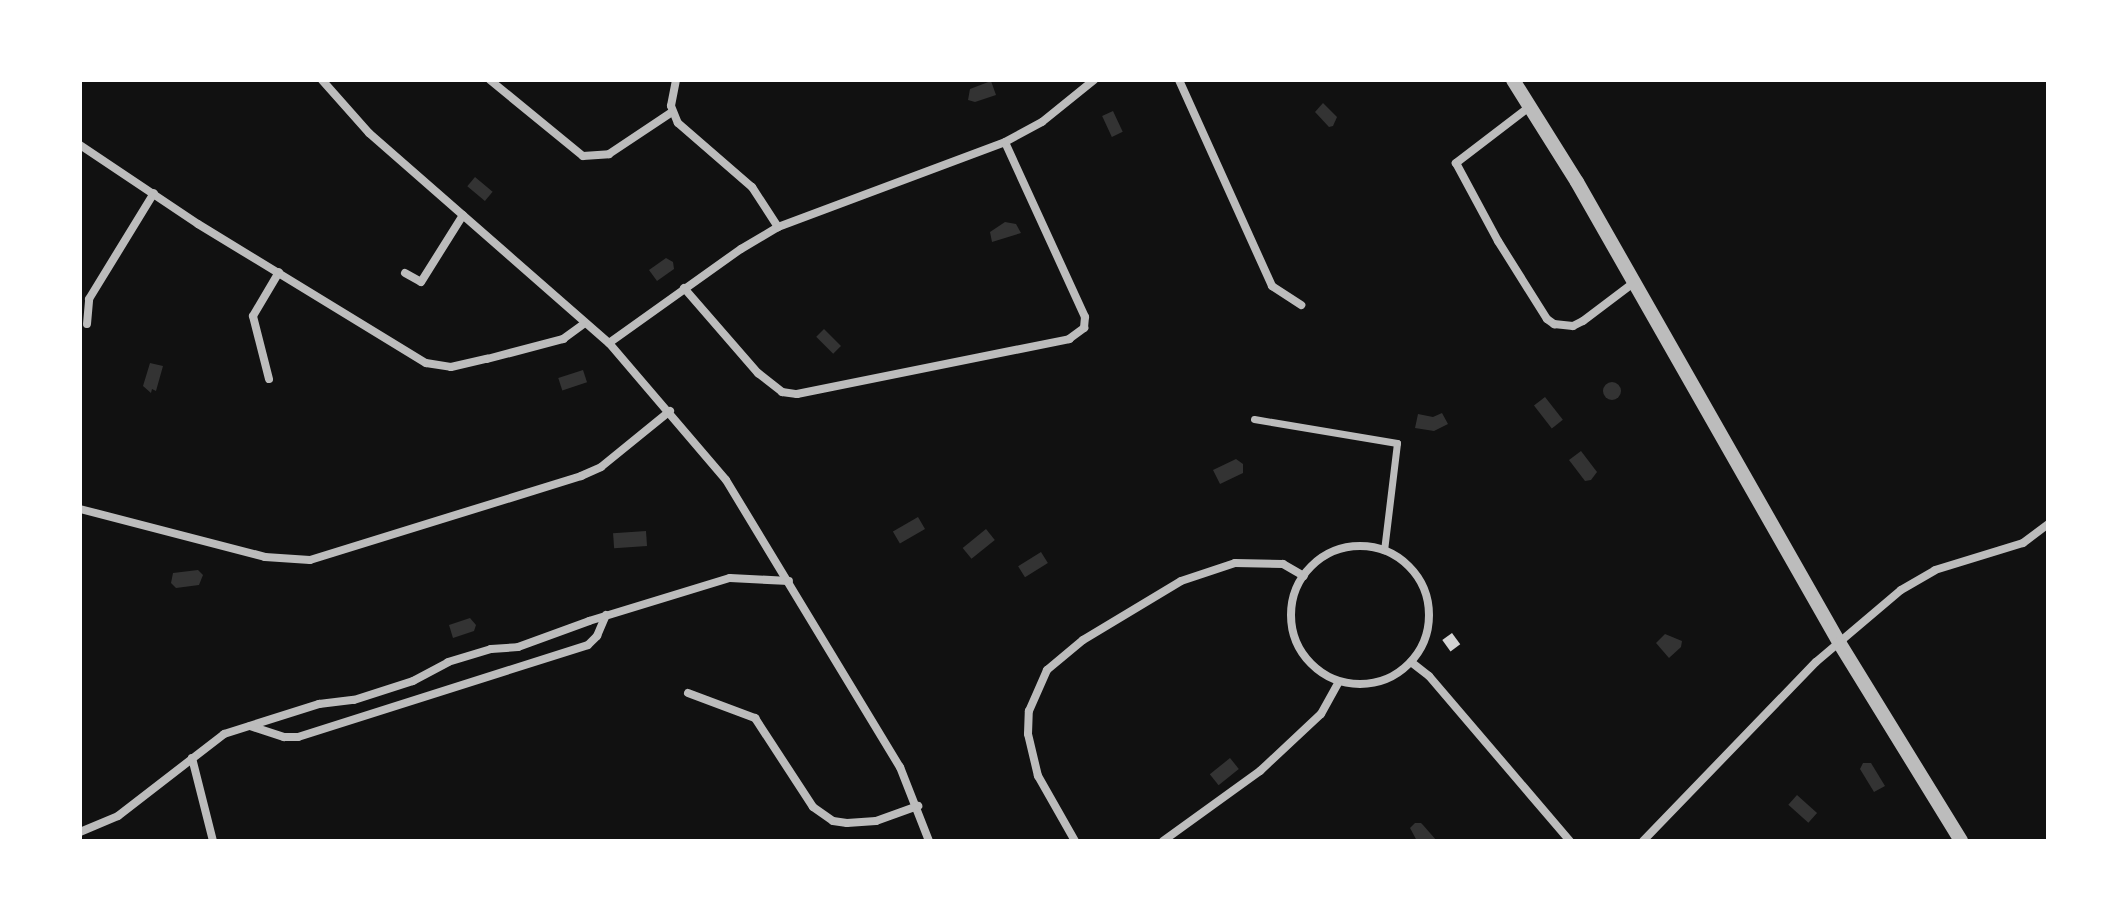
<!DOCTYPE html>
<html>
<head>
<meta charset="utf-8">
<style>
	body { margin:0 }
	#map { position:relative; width:2128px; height:921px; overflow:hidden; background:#111; font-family:Quicksand,sans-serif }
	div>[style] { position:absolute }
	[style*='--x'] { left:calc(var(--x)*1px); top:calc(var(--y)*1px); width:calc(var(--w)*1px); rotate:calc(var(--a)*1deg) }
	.water>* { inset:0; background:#333; transform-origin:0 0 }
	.round { border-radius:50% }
	.building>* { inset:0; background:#d3d3d3; transform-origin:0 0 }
	.pedestrian>* { height:7px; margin:-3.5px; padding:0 3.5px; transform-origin:3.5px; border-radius:3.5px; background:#bcbcbc }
	.minor>* { height:8px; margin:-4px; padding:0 4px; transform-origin:4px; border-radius:4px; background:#bcbcbc }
	.minor>.ring { margin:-4px; padding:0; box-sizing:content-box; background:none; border:8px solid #bcbcbc; border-radius:50% }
	.tertiary>* { height:14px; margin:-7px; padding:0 7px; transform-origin:7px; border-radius:7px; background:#bcbcbc }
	span { translate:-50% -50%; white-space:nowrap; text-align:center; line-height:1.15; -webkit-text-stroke:7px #fff; paint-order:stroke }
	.frame { position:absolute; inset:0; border:82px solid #fff; pointer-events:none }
</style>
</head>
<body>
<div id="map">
	<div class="water">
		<i style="clip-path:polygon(991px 81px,996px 95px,975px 102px,968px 100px,970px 89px)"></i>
		<i style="clip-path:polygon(1323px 103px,1337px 117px,1333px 126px,1329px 127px,1315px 112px)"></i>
		<i style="left:1113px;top:111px;width:23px;height:12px;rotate:65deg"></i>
		<i style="left:475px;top:177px;width:23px;height:12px;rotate:40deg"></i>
		<i style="clip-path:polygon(1005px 222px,1016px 224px,1021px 233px,992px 242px,990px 232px)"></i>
		<i style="clip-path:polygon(666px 258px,673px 262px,674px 269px,657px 281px,649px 270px)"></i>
		<i style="left:824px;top:329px;width:24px;height:11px;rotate:45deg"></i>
		<i style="clip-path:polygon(150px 363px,163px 366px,156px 391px,152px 389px,151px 393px,143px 386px)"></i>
		<i style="left:583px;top:370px;width:13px;height:26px;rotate:72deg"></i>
		<i class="round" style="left:1603px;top:382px;width:18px;height:18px"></i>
		<i style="left:1545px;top:397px;width:29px;height:14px;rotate:52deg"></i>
		<i style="clip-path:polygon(1442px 413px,1448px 424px,1434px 431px,1415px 428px,1418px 414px,1433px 417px)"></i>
		<i style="clip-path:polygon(1581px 451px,1597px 472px,1591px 480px,1585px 481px,1569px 460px)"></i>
		<i style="clip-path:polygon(1236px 459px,1243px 464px,1243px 473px,1220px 484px,1213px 470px)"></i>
		<i style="left:918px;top:517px;width:14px;height:29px;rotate:60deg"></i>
		<i style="left:986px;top:529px;width:14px;height:30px;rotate:51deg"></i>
		<i style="left:646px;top:531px;width:15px;height:33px;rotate:86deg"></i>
		<i style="left:1041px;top:552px;width:13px;height:27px;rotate:58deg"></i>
		<i style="clip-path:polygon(198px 570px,203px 575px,199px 585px,176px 588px,171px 583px,173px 573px)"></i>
		<i style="clip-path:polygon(470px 618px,476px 625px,474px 631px,453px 638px,449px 625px)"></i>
		<i style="clip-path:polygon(1665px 634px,1682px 641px,1681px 647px,1669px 658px,1656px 643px)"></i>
		<i style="left:1230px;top:758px;width:14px;height:26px;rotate:51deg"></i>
		<i style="clip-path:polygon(1863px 763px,1871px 763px,1885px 786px,1874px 792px,1860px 769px)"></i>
		<i style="left:1797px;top:795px;width:27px;height:13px;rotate:42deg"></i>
		<i style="clip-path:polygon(1421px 823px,1423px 825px,1437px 841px,1417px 841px,1410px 828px,1415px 823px)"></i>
	</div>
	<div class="building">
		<i style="left:1452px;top:633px;width:14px;height:12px;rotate:54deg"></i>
	</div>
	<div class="pedestrian">
		<i style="--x:1254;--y:419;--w:145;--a:9.5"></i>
		<i style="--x:1397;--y:443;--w:108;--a:96.9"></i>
	</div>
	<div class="minor">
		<i style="--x:322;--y:80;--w:71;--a:48.4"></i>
		<i style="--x:369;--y:133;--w:319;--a:41.2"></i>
		<i style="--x:609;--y:343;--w:180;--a:49.5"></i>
		<i style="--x:726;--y:480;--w:336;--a:58.8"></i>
		<i style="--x:900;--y:767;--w:79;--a:68.6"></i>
		<i style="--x:490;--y:80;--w:120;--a:39.3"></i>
		<i style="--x:583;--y:156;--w:26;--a:-4"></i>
		<i style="--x:609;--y:154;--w:76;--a:-33.7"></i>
		<i style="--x:676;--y:80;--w:26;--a:101"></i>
		<i style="--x:671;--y:106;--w:18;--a:68"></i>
		<i style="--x:678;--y:123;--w:98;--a:40.9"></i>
		<i style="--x:752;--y:187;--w:48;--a:57"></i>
		<i style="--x:1179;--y:80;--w:226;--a:65.7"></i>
		<i style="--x:1272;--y:286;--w:35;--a:33"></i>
		<i style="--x:1528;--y:108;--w:91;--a:142.6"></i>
		<i style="--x:1456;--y:163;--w:89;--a:61.7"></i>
		<i style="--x:1498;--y:241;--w:92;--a:57.9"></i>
		<i style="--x:1547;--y:319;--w:9;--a:36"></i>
		<i style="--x:1554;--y:324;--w:19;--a:6"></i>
		<i style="--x:1573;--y:326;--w:11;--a:-27"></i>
		<i style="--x:1583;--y:321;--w:61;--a:-37.1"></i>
		<i style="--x:80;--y:145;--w:142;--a:33.8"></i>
		<i style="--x:198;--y:224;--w:267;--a:31.4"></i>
		<i style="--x:426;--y:363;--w:25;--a:9"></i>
		<i style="--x:451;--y:367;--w:37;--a:-13"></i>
		<i style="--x:487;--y:359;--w:79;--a:-14.7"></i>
		<i style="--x:563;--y:339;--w:27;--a:-36"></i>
		<i style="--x:405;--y:273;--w:18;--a:29"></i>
		<i style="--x:421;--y:282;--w:79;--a:-57.9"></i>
		<i style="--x:684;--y:288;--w:113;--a:49"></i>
		<i style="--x:758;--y:373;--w:31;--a:38"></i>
		<i style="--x:782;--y:392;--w:15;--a:8"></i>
		<i style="--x:797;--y:394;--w:278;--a:-11.4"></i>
		<i style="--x:1069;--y:339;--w:19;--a:-36"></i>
		<i style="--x:1084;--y:328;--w:11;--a:-85"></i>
		<i style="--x:1085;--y:317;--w:192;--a:-114.6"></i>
		<i style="--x:87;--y:324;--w:25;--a:-85"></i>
		<i style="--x:89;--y:299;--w:124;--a:-58.5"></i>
		<i style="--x:609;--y:343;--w:162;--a:-35.5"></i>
		<i style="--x:741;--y:249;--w:43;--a:-30.7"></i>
		<i style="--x:778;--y:227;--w:242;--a:-20.5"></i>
		<i style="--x:1005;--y:142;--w:42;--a:-28.4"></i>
		<i style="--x:1042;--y:122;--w:67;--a:-38.9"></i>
		<i style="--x:269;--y:379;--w:65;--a:-104.3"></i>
		<i style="--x:253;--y:316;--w:51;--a:-59.4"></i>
		<i style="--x:80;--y:509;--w:191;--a:14.5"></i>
		<i style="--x:265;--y:557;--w:45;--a:3.8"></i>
		<i style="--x:310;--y:560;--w:284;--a:-17.2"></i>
		<i style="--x:581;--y:476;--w:22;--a:-24"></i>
		<i style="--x:601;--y:467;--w:89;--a:-39.1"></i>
		<i class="ring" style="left:1291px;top:546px;width:130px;height:130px"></i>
		<i style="--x:1411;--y:662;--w:23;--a:38"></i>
		<i style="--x:1429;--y:676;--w:217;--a:49.5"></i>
		<i style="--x:688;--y:693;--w:72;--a:20.5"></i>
		<i style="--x:755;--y:718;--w:106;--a:56.9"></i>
		<i style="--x:813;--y:807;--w:24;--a:35"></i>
		<i style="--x:833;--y:821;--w:14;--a:8"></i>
		<i style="--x:847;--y:823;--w:29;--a:-4"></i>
		<i style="--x:876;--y:821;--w:45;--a:-19.7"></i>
		<i style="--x:250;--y:726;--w:36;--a:18"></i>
		<i style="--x:284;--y:737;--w:14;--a:0"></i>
		<i style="--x:298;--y:737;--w:304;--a:-17.6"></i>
		<i style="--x:588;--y:645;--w:13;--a:-45"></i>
		<i style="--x:597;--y:636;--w:23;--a:-67"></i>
		<i style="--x:192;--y:758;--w:86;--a:75.8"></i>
		<i style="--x:80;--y:832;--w:41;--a:-22.8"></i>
		<i style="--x:118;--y:816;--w:134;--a:-37.7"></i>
		<i style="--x:224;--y:734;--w:100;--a:-17.5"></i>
		<i style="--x:319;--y:704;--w:35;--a:-7"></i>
		<i style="--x:354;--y:700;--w:62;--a:-17.9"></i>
		<i style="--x:413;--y:681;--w:40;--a:-28"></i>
		<i style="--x:448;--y:662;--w:45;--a:-16.8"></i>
		<i style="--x:491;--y:649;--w:27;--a:-4"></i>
		<i style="--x:518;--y:647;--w:76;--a:-20.1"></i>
		<i style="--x:589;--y:621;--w:147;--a:-17"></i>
		<i style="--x:730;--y:578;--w:59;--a:2.9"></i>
		<i style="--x:1075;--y:841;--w:75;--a:-119.6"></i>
		<i style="--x:1038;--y:776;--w:43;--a:-103.4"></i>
		<i style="--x:1028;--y:734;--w:23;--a:-88"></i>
		<i style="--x:1029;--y:711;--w:45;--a:-66.3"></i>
		<i style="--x:1047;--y:670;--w:47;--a:-39.8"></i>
		<i style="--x:1083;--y:640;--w:114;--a:-31"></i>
		<i style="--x:1181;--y:581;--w:57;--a:-18.4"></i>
		<i style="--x:1235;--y:563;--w:48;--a:1.2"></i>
		<i style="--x:1283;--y:564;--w:24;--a:30"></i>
		<i style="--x:1163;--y:841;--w:120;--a:-35.8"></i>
		<i style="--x:1260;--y:771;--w:83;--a:-43.1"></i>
		<i style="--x:1321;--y:714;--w:37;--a:-61"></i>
		<i style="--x:1643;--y:841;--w:249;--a:-46"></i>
		<i style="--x:1816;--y:662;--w:111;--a:-40.3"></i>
		<i style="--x:1901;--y:590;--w:39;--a:-30"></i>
		<i style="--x:1935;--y:570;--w:92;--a:-17.1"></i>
		<i style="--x:2023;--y:543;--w:31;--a:-37"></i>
	</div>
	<div class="tertiary">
		<i style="--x:1513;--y:80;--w:120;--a:57.9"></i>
		<i style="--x:1577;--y:182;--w:532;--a:60.35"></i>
		<i style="--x:1840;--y:644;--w:231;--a:58.4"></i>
	</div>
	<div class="frame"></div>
</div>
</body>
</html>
